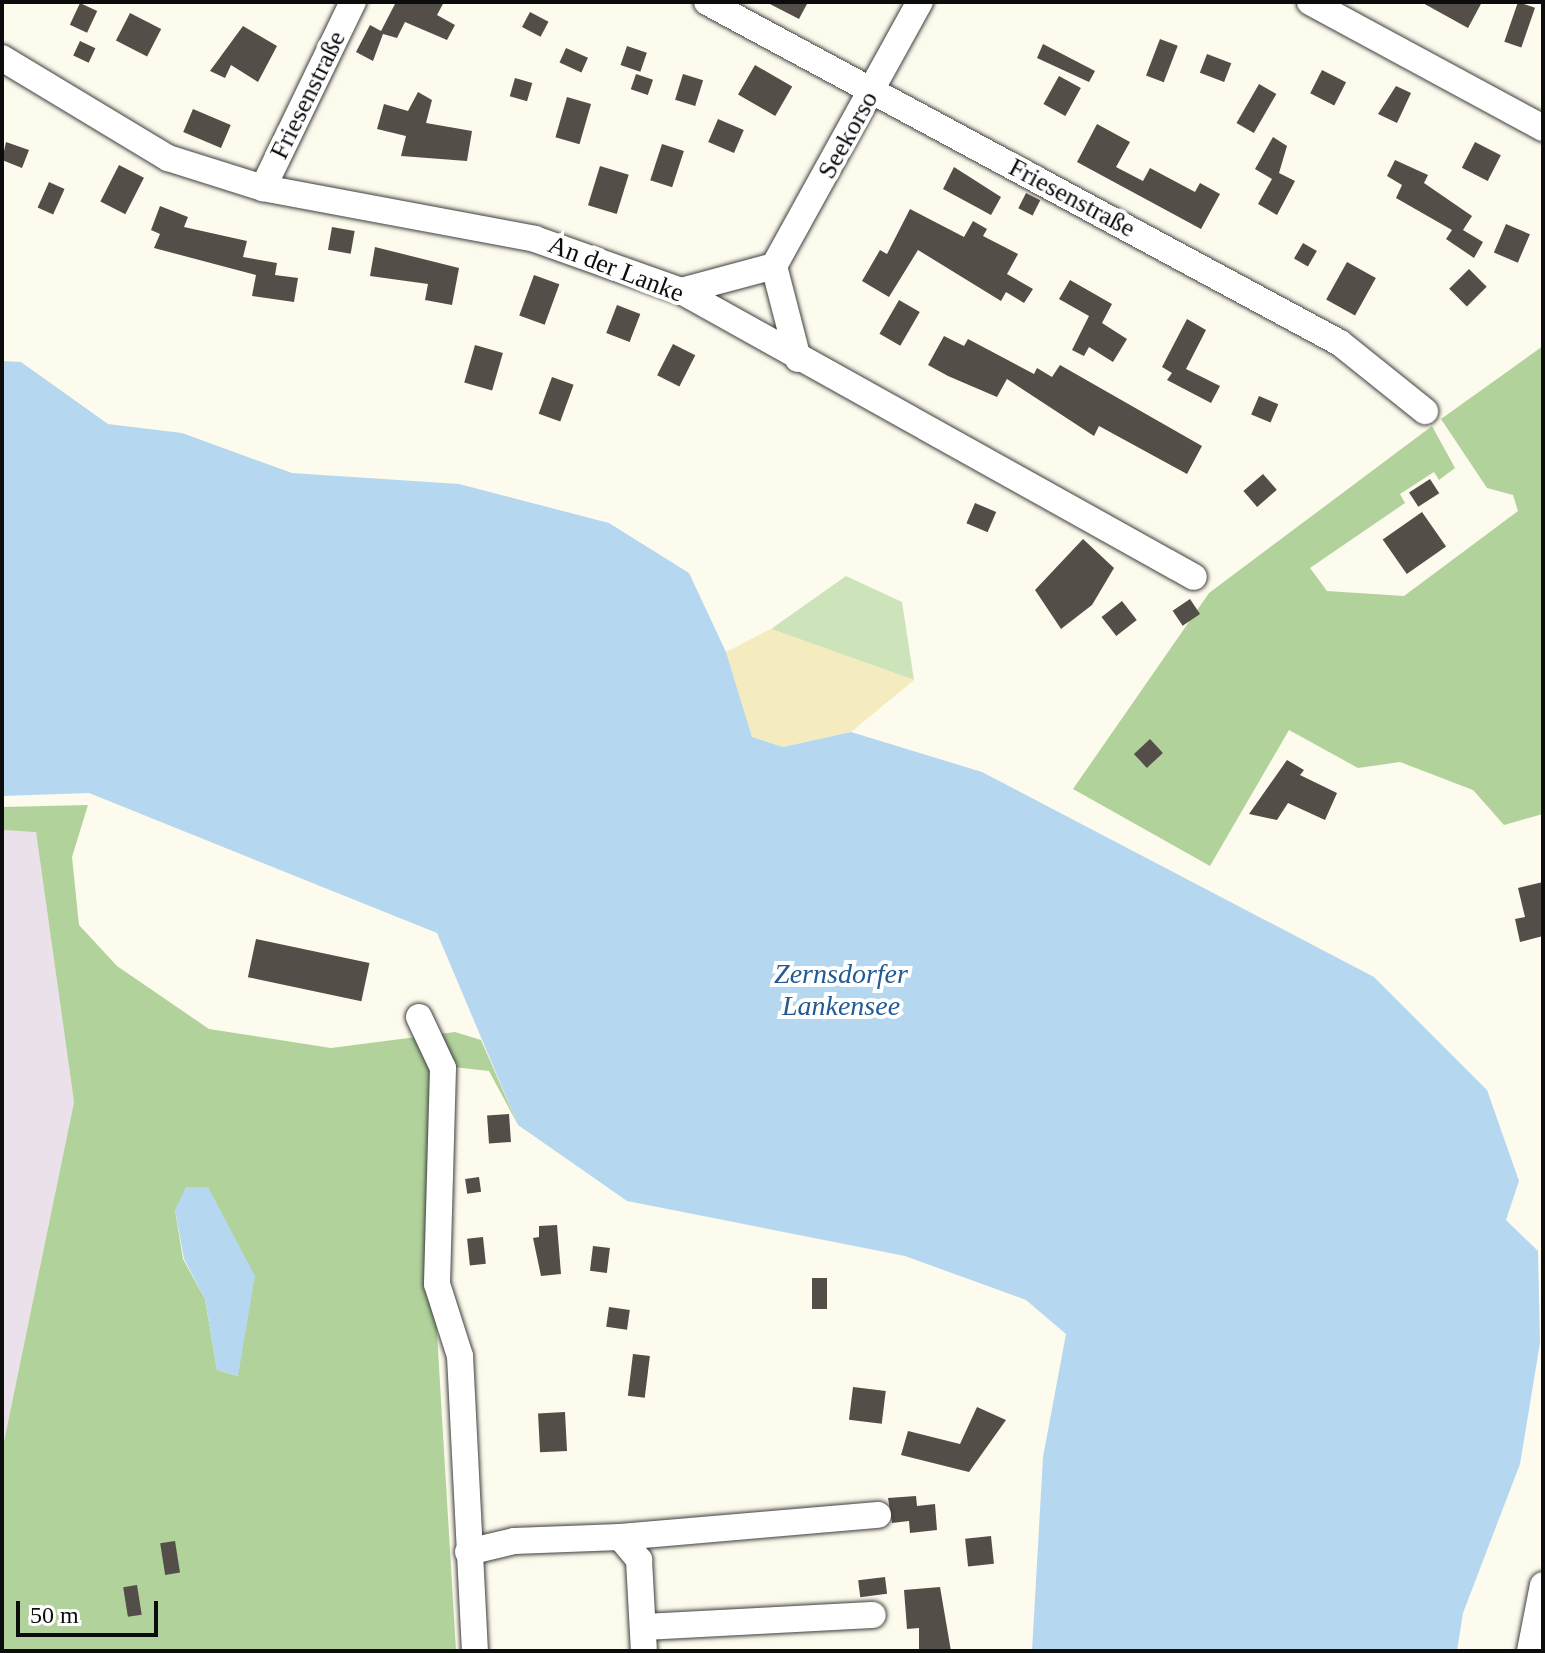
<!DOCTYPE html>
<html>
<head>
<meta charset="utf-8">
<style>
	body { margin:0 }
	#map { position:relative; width:1545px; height:1653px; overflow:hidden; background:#fdfbed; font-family:Georgia,serif }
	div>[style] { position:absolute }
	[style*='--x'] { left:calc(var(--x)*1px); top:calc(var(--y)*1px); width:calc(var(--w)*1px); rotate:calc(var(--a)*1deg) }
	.industrial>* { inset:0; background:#eae1ea }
	.green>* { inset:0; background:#cde4ba }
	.forest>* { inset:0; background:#b1d39b }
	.sand>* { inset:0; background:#f4ebbe }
	.water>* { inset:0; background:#b6d7f0 }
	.building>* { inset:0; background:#544e49; transform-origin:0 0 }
	.roads { filter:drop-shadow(0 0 2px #3f3f3f) drop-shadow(0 0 2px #3f3f3f) }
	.minor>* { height:26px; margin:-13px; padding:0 13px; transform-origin:13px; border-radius:13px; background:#fff }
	span { translate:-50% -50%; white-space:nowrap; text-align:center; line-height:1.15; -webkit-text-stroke:8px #fff; paint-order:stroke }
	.street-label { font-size:26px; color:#0c0c0c }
	.water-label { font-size:28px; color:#225a91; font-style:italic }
	.frame { position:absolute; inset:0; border:4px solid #0c0c0c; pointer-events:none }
	.scale { position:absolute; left:16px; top:1601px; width:142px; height:36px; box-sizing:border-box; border:4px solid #0c0c0c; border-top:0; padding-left:10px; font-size:24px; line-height:28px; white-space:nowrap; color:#0c0c0c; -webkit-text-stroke:6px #fff; paint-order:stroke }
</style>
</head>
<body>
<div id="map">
	<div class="industrial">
		<i style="clip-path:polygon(2px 830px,36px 831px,74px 1102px,2px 1451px)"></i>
	</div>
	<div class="green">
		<i style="clip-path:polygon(846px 576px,902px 602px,914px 680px,771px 629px)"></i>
	</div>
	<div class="forest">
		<i style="clip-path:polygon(1543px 346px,1543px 814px,1504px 825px,1473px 790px,1400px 762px,1358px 768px,1289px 730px,1210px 866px,1073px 789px,1209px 593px,1432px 426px,1455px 468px,1439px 480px,1434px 472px,1400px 494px,1405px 503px,1310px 568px,1327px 591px,1404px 596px,1518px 511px,1513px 495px,1487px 488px,1441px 419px)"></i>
		<i style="clip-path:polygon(evenodd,88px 805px,72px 857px,79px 925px,117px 966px,209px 1029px,331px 1048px,455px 1032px,481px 1040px,518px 1125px,489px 1071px,435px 1065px,434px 1283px,456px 1651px,2px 1651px,2px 1451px,74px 1102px,36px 832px,2px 830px,2px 807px,88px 805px,175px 1210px,238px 1376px,217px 1370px,205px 1299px,183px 1259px,175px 1210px)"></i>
	</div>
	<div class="sand">
		<i style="clip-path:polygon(771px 629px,914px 680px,851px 732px,783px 747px,752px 737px,726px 652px)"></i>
	</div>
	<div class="water">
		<i style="clip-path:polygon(2px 361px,21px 362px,108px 424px,182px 433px,292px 473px,459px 484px,609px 523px,689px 573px,726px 652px,752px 737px,783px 747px,851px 732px,982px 772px,1374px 977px,1487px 1090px,1519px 1181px,1506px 1220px,1538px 1251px,1540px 1343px,1520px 1464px,1463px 1613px,1457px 1651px,1032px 1651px,1043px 1457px,1066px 1334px,1026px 1300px,905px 1256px,627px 1201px,518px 1125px,437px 933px,89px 793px,2px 796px)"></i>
		<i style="clip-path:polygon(186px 1187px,208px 1187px,255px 1276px,238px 1376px,217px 1370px,205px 1299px,184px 1259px,175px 1210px)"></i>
	</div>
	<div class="building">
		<i style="clip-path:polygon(396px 2px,444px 2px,437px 15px,455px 25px,447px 40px,405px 22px,397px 38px,383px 34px,373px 61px,356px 52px,370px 25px,381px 31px)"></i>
		<i style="clip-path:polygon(766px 2px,808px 2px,799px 19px)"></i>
		<i style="clip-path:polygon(1421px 2px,1482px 2px,1468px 28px)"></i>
		<i style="left:1518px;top:2px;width:18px;height:42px;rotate:19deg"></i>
		<i style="left:80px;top:3px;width:19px;height:24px;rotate:25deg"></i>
		<i style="left:530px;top:12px;width:21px;height:17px;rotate:28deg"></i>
		<i style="left:130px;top:13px;width:35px;height:31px;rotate:27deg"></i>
		<i style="clip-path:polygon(243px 26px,277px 46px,258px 82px,231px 65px,225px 78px,210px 71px)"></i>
		<i style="left:1160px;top:39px;width:19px;height:39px;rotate:21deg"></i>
		<i style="left:80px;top:41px;width:17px;height:16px;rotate:25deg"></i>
		<i style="clip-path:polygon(1043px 44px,1095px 71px,1089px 82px,1037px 58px)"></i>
		<i style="left:627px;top:46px;width:21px;height:20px;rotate:19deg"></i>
		<i style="left:566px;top:48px;width:24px;height:16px;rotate:24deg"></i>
		<i style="left:1207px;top:54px;width:26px;height:20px;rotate:21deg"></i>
		<i style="left:755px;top:65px;width:43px;height:34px;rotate:30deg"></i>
		<i style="left:1322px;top:70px;width:27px;height:26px;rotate:27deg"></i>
		<i style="left:636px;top:74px;width:18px;height:16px;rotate:19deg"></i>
		<i style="left:683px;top:74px;width:21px;height:27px;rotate:17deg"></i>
		<i style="left:1059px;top:76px;width:25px;height:32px;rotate:29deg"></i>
		<i style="left:515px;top:78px;width:18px;height:19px;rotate:16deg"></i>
		<i style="left:1259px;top:84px;width:20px;height:45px;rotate:30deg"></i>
		<i style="clip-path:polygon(1396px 86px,1411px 93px,1397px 123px,1378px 114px)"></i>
		<i style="clip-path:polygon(418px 92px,432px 100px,426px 123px,472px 131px,467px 161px,401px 156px,406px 136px,377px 129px,384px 104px,408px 111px)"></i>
		<i style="left:567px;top:97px;width:25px;height:42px;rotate:16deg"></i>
		<i style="left:193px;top:109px;width:41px;height:25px;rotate:23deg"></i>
		<i style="left:718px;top:119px;width:28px;height:25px;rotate:23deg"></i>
		<i style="clip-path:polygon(1097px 124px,1130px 142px,1116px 167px,1143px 181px,1150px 168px,1195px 192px,1200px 183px,1220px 194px,1201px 229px,1077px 162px)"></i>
		<i style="clip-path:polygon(1273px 137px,1287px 146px,1279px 173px,1295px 181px,1277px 215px,1258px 204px,1272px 179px,1255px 169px)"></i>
		<i style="clip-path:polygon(6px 142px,29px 150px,22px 168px,2px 160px)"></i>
		<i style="left:1475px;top:142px;width:29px;height:29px;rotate:27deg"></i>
		<i style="left:662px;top:144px;width:23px;height:38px;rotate:18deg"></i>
		<i style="clip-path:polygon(1395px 160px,1428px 175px,1424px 183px,1472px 216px,1463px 230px,1483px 242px,1474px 258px,1446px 239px,1452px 230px,1396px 198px,1402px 185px,1387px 176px)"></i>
		<i style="left:119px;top:165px;width:28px;height:41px;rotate:27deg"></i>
		<i style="left:600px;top:166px;width:30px;height:41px;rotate:17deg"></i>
		<i style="clip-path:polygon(954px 167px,1001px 197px,991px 215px,943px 189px)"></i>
		<i style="left:49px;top:182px;width:17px;height:28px;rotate:24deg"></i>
		<i style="left:1026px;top:193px;width:16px;height:17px;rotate:27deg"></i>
		<i style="clip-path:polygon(160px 206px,188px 217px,184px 227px,247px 241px,243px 257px,277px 263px,275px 275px,298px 278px,294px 302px,252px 296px,256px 275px,154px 248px,160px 234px,151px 230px)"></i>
		<i style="clip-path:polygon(910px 209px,964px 237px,973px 221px,987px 229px,983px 236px,1018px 254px,1007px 274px,1033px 289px,1024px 303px,1006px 292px,1001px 301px,918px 250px,889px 297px,862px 281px,880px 250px,887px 254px)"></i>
		<i style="left:1506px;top:224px;width:26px;height:31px;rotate:23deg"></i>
		<i style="left:332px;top:227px;width:23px;height:23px;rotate:10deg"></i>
		<i style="left:1303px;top:243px;width:16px;height:18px;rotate:30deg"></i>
		<i style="clip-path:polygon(375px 247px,459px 268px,452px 305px,425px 300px,428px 284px,370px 276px)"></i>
		<i style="left:1347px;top:262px;width:33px;height:43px;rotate:29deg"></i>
		<i style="left:1469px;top:269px;width:25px;height:28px;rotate:45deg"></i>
		<i style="left:534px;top:275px;width:27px;height:43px;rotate:20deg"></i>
		<i style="clip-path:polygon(1070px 280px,1112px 304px,1102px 323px,1127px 339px,1113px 362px,1089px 347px,1084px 356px,1072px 350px,1089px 316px,1059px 299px)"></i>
		<i style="left:899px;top:300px;width:24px;height:39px;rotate:30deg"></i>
		<i style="left:617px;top:305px;width:25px;height:30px;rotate:21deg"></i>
		<i style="clip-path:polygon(1187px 319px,1206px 330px,1186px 369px,1220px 386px,1211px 403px,1167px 380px,1172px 373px,1162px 367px)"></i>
		<i style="clip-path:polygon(944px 336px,964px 346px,968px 339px,1034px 374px,1037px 368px,1052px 377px,1060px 365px,1202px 446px,1187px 474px,1099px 426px,1094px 436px,1007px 379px,997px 397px,948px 376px,928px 365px)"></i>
		<i style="left:673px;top:344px;width:25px;height:35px;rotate:27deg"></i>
		<i style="left:475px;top:345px;width:29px;height:39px;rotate:16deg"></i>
		<i style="left:552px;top:377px;width:23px;height:39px;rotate:20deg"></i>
		<i style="left:1259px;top:396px;width:21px;height:20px;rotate:23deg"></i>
		<i style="left:1263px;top:474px;width:21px;height:26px;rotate:49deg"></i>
		<i style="left:1430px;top:479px;width:17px;height:25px;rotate:57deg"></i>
		<i style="left:975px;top:503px;width:23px;height:22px;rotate:23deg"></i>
		<i style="left:1422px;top:512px;width:42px;height:48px;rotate:55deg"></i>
		<i style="clip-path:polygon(1083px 539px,1114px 568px,1092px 605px,1061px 629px,1035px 590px)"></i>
		<i style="left:1190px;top:599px;width:18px;height:21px;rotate:56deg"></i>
		<i style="left:1122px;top:601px;width:24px;height:26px;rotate:52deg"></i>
		<i style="left:1150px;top:739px;width:19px;height:22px;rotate:47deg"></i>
		<i style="clip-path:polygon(1287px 760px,1304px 770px,1300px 775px,1337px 793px,1325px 820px,1288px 803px,1277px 820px,1249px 814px)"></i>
		<i style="clip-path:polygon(1543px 882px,1543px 936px,1520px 942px,1515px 919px,1525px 917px,1518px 888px)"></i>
		<i style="left:256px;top:939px;width:116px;height:39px;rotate:12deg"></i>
		<i style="left:509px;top:1114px;width:28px;height:22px;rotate:86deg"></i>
		<i style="left:479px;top:1177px;width:15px;height:14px;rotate:82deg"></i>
		<i style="clip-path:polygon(557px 1225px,561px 1274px,541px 1276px,533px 1238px,539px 1237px,539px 1226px)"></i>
		<i style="left:483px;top:1237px;width:27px;height:16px;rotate:84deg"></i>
		<i style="left:593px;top:1246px;width:17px;height:25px;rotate:7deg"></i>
		<i style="left:812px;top:1278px;width:15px;height:31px"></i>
		<i style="left:609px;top:1307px;width:21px;height:20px;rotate:8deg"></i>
		<i style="left:633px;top:1354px;width:17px;height:42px;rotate:7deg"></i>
		<i style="left:853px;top:1387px;width:33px;height:33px;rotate:7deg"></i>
		<i style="clip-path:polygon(977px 1407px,1006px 1420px,969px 1472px,901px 1455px,908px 1431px,960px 1444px)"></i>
		<i style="left:565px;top:1412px;width:39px;height:27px;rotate:87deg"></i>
		<i style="clip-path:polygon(916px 1496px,917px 1506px,935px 1504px,937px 1530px,910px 1533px,909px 1521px,892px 1523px,888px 1498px)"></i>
		<i style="left:991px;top:1536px;width:28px;height:26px;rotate:84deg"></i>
		<i style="left:175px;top:1541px;width:32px;height:15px;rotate:81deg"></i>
		<i style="left:885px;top:1577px;width:17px;height:27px;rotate:83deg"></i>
		<i style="left:137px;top:1585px;width:30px;height:14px;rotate:81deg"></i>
		<i style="clip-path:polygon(940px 1587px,951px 1651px,919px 1651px,919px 1628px,907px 1629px,904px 1590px)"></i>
	</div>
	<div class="roads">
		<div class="minor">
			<i style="--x:707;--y:2;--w:719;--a:28.31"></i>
			<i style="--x:1340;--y:343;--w:109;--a:38.7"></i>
			<i style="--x:1310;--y:2;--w:265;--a:28.4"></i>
			<i style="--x:2;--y:58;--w:194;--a:31.1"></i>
			<i style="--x:168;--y:158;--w:100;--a:17.5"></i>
			<i style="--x:263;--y:188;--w:277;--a:10.6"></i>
			<i style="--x:535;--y:239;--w:155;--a:19.6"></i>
			<i style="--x:681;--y:291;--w:587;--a:29.14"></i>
			<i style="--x:263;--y:188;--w:207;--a:-64.2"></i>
			<i style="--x:774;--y:266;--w:96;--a:75.5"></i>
			<i style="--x:681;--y:291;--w:96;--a:-15"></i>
			<i style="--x:774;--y:266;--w:302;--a:-61.1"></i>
			<i style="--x:419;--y:1017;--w:56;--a:64.8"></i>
			<i style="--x:443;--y:1068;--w:216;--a:91.6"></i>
			<i style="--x:437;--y:1284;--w:76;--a:72.3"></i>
			<i style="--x:460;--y:1356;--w:295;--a:87.1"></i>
			<i style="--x:620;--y:1537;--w:259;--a:-4.9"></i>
			<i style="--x:468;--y:1552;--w:47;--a:-13.4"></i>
			<i style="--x:514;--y:1541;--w:106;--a:-2.2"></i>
			<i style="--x:620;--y:1537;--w:30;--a:50"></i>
			<i style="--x:639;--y:1560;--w:91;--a:86.9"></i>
			<i style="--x:643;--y:1627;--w:230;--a:-3"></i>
			<i style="--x:1530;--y:1651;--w:67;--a:-78.9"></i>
		</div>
	</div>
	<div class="street-label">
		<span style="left:308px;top:95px;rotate:-64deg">Friesenstraße</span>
		<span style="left:848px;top:135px;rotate:-61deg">Seekorso</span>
		<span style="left:1072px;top:198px;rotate:28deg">Friesenstraße</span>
		<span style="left:616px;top:269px;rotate:21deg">An der Lanke</span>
	</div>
	<div class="water-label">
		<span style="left:841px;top:990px">Zernsdorfer<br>Lankensee</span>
	</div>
	<div class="frame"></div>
	<div class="scale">50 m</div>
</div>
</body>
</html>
